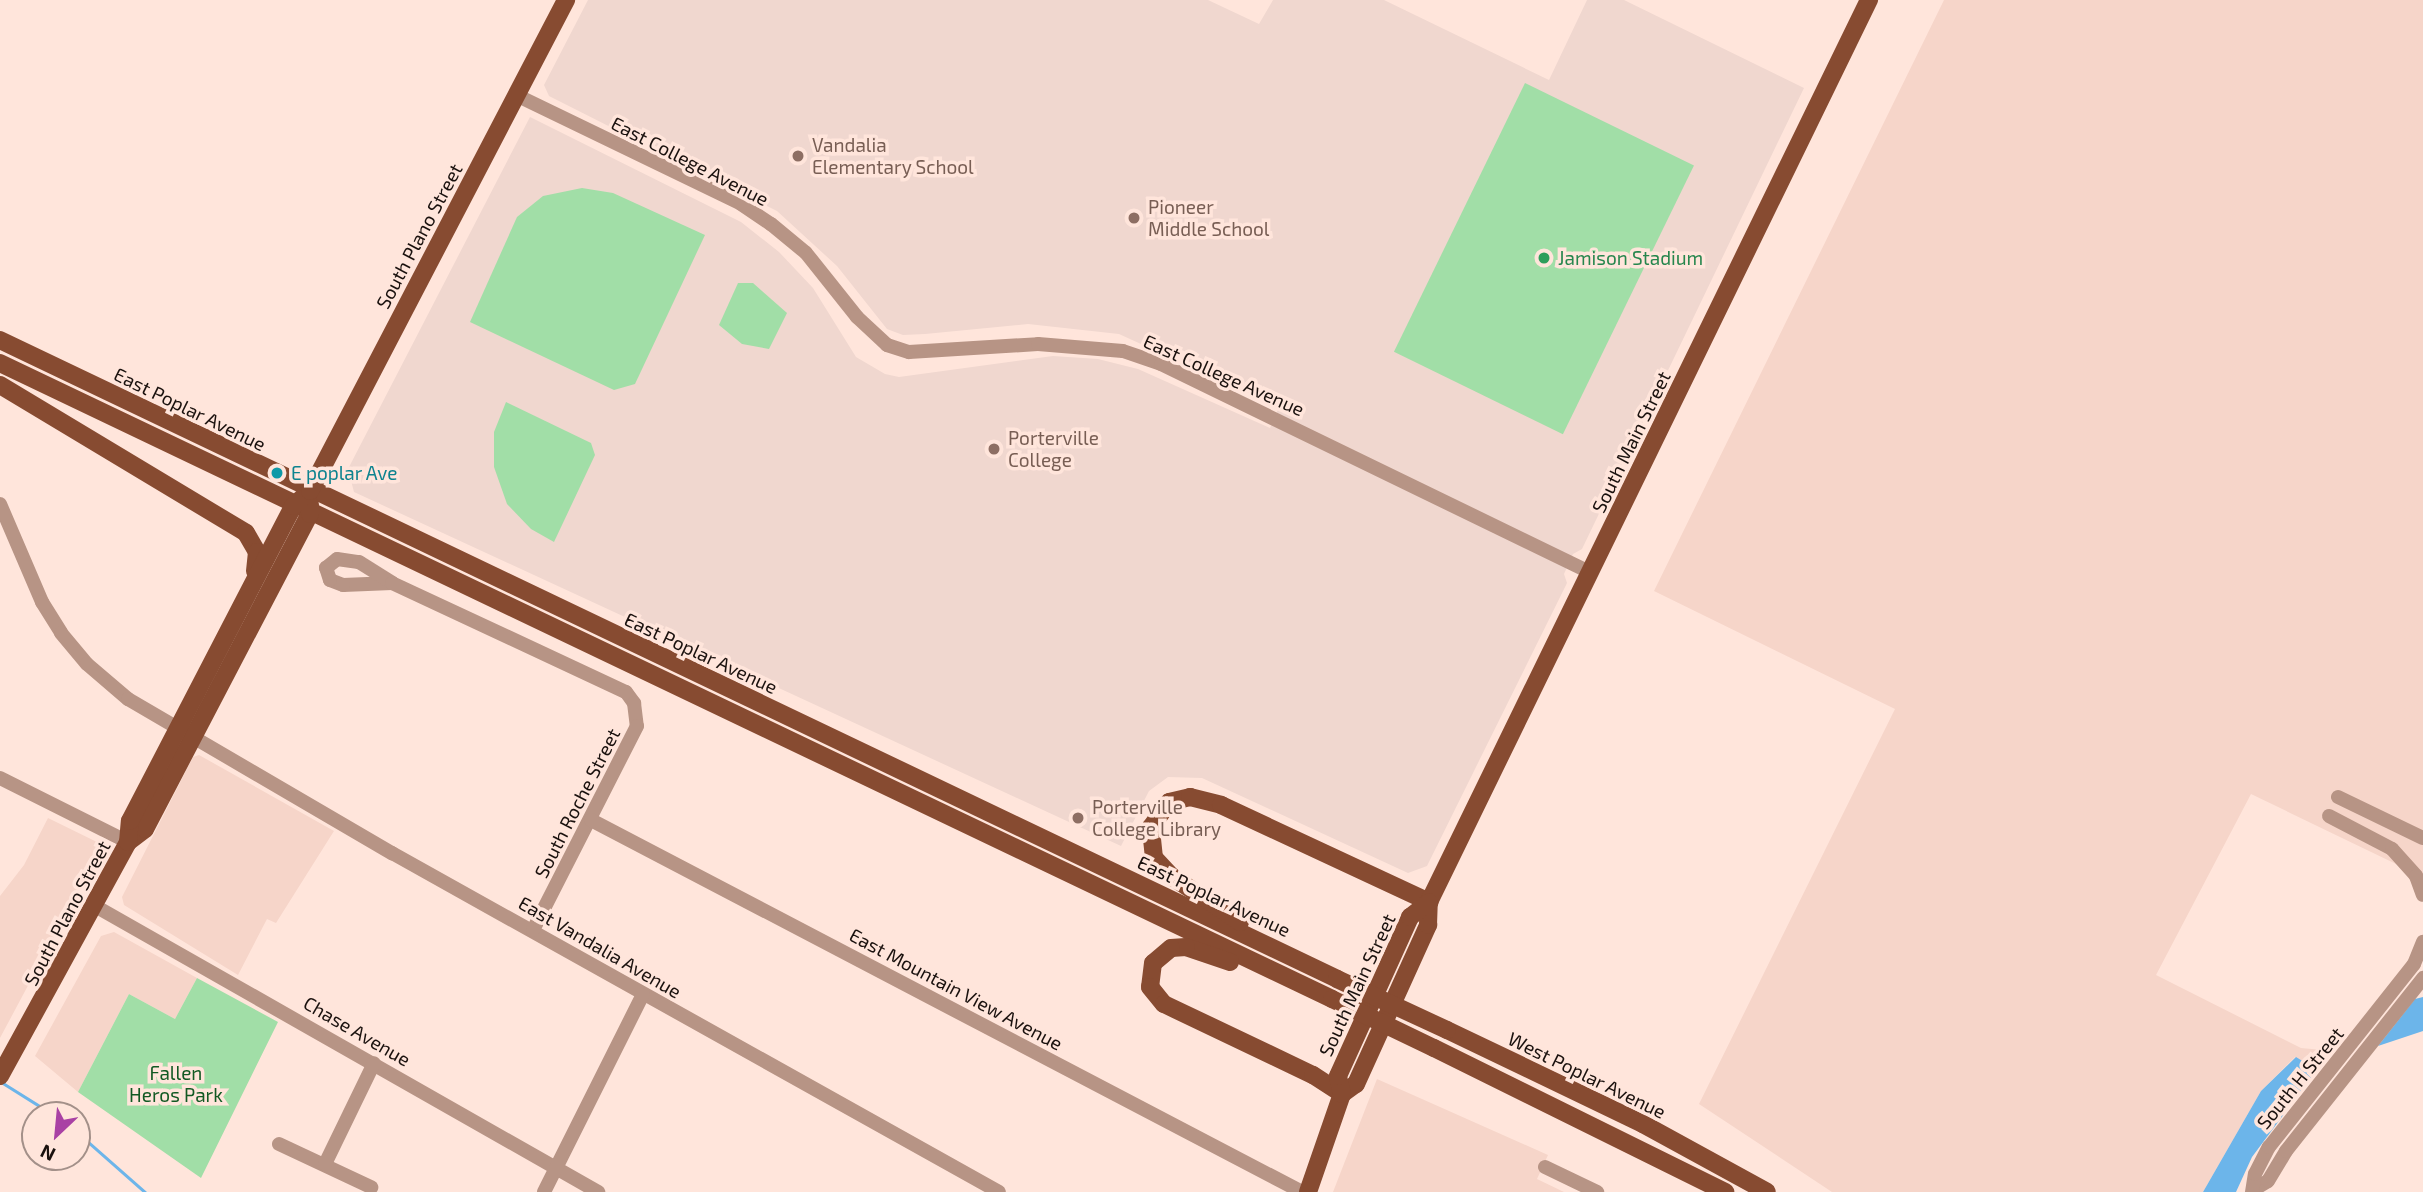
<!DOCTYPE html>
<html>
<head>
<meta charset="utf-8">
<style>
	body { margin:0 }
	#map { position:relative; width:2423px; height:1192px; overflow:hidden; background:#ffe5db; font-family:"Exo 2",sans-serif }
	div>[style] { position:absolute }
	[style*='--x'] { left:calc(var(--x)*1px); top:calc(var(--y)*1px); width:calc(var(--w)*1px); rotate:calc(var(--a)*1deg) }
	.built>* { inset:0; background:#f6d5c9 }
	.education>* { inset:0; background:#f0d7cf }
	.green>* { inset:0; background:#a1dea7; transform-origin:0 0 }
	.water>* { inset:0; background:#6cb5ea }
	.stream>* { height:2.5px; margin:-1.25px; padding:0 1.25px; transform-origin:1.25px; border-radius:1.25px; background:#6cb5ea }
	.minor>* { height:14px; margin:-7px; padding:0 7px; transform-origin:7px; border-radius:7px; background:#b79485 }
	.major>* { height:18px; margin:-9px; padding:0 9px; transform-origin:9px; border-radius:9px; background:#874b31 }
	.major-bridge>* { height:18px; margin:-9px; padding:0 9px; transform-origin:9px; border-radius:9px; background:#874b31 }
	.dots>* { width:19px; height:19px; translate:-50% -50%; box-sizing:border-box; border:4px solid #ffe5db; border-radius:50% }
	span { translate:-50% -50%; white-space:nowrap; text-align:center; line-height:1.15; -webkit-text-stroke:7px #ffe5db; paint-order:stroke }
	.education-label { font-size:19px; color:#785e54 }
	.left { translate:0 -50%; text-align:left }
	.street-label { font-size:19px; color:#1a110e }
	.leisure-label { font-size:19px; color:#27864d }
	.culture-label { font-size:19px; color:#0d838f }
	.park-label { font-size:19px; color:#125923 }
	.north { position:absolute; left:21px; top:1101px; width:70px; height:70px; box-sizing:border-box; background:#ffe5db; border:2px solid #a39089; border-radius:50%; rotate:206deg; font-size:19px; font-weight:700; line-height:28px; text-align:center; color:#1a110e }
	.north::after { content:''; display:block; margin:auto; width:24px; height:32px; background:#a941a4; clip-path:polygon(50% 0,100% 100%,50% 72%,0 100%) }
</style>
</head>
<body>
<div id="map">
	<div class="built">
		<i style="clip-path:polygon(1944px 0,2423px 0,2423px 877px,2251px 794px,2156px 975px,2301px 1048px,2333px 1051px,2317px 1070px,2295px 1057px,2261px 1091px,2203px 1192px,1832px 1192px,1699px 1104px,1895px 709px,1654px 591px)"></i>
		<i style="clip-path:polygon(199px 755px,334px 831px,276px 923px,267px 919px,238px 975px,124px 905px,122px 897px,193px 757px)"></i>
		<i style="clip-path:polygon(48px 818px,103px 845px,0 1038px,0 896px,24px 865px)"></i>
		<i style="clip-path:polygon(114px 932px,197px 978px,175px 1019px,129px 994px,78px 1092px,35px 1056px,101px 936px)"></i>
		<i style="clip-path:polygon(1377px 1079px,1548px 1155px,1537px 1179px,1564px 1192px,1333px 1192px)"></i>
	</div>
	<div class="education">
		<i style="clip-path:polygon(588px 0,1208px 0,1259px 24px,1273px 0,1384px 0,1549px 80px,1587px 0,1624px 0,1804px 88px,1582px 549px,1573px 554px,1564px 574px,1567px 583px,1427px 866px,1408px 873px,1202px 778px,1168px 777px,1149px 791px,1121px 846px,354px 492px,348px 469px,530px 117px,741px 222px,779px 252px,813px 288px,856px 357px,885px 374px,899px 377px,1053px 356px,1098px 359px,1138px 369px,1270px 428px,1279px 407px,1119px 334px,1028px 324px,925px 334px,903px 335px,887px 329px,837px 266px,777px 211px,549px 96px,544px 85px)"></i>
	</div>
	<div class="green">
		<i style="left:1525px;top:83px;width:188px;height:299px;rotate:26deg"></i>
		<i style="clip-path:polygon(582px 188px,613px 193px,705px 235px,635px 384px,614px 390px,470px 322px,517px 217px,543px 196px)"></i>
		<i style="clip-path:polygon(738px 283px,753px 283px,787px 313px,769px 349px,742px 344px,719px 325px)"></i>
		<i style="clip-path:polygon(506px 402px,591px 443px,595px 455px,554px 542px,531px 529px,507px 504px,494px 467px,494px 432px)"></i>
		<i style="clip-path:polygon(197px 978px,278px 1022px,201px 1178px,78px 1092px,129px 994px,175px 1019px)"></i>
	</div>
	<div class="water">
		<i style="clip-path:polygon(2423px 997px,2423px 1031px,2378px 1046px,2415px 999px)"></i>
		<i style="clip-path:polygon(2296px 1057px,2317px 1070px,2252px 1157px,2236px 1192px,2203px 1192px,2261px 1091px)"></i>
	</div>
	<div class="stream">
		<i style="--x:3;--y:1083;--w:60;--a:32.1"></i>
		<i style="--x:77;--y:1132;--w:91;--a:41.4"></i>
	</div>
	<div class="minor">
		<i style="--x:516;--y:95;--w:250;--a:25.8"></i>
		<i style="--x:741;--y:204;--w:36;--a:34"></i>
		<i style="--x:771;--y:224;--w:45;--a:39.6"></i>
		<i style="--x:806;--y:253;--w:82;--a:51.4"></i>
		<i style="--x:857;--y:317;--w:41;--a:43"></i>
		<i style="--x:887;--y:345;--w:23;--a:18"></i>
		<i style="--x:909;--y:352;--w:129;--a:-3.5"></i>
		<i style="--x:1038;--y:344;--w:85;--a:4.7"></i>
		<i style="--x:1123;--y:351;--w:40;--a:18.9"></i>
		<i style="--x:1161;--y:364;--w:478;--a:25.9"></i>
		<i style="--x:0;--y:504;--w:107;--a:66.8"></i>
		<i style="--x:42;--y:602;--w:36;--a:58"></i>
		<i style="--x:61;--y:633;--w:40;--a:50"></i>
		<i style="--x:87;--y:664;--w:54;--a:40.5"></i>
		<i style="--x:128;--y:699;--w:306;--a:30.3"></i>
		<i style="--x:392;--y:853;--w:695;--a:29.18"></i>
		<i style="--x:392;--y:583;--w:49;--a:177.7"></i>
		<i style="--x:343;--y:585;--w:14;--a:-159"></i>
		<i style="--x:330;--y:580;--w:13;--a:-108"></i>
		<i style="--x:326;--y:568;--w:14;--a:-39"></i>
		<i style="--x:337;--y:559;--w:22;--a:8"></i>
		<i style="--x:359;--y:562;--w:39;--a:32"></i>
		<i style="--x:392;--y:583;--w:258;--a:25"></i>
		<i style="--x:626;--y:692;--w:14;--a:54"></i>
		<i style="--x:634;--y:703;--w:23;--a:83"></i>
		<i style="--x:637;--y:726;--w:229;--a:117"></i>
		<i style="--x:0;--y:778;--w:143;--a:26.6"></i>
		<i style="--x:2338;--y:797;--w:94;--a:25.8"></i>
		<i style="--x:2329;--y:816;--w:71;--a:27.6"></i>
		<i style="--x:2392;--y:849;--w:36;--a:48"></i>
		<i style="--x:2416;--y:876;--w:20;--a:70"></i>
		<i style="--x:591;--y:820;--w:802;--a:27.62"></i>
		<i style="--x:95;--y:906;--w:579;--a:29.62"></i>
		<i style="--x:279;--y:1144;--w:102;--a:25.1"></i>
		<i style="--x:325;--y:1164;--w:112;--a:-64.1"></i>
		<i style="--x:1545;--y:1167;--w:58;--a:25.7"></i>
		<i style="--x:2253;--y:1190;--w:17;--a:-31"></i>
		<i style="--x:2268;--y:1181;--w:35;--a:-59"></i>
		<i style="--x:2286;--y:1151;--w:221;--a:-51.6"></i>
		<i style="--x:544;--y:1192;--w:221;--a:-63.4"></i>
		<i style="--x:2252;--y:1192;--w:18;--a:-81"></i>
		<i style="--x:2255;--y:1174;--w:30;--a:-63"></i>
		<i style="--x:2269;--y:1147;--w:233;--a:-51.6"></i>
		<i style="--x:2414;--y:964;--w:24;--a:-68"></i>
	</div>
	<div class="major">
		<i style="--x:0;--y:340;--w:1482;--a:25.54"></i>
		<i style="--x:0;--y:363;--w:1476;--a:25.52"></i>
		<i style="--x:0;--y:385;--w:287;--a:31"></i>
		<i style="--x:246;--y:533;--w:22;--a:60"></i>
		<i style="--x:257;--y:552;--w:19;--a:96"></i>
		<i style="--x:128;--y:842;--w:21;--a:-37"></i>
		<i style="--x:145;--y:829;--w:356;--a:-62.4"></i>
		<i style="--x:310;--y:514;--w:9;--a:-90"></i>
		<i style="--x:1240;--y:922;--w:83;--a:-146.3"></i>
		<i style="--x:1171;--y:876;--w:25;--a:-133"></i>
		<i style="--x:1154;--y:858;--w:31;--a:-96"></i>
		<i style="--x:1151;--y:827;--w:31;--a:-54"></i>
		<i style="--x:1169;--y:802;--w:22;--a:-13"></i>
		<i style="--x:1190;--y:797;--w:32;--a:14"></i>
		<i style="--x:1221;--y:805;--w:230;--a:25"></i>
		<i style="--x:1230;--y:962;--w:46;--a:-161.2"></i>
		<i style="--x:1186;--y:947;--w:15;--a:176"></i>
		<i style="--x:1171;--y:948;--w:23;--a:140"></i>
		<i style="--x:1153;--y:963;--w:24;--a:97"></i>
		<i style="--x:1150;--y:987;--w:22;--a:51"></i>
		<i style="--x:1164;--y:1004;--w:165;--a:25.5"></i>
		<i style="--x:1313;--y:1075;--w:35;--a:33"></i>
		<i style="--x:1447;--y:1030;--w:217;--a:25.6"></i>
		<i style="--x:1643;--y:1124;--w:141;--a:28.7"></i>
		<i style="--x:1434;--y:1048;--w:325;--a:26.3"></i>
		<i style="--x:0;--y:1076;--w:267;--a:-61.3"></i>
		<i style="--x:128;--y:842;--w:21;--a:-85"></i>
		<i style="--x:130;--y:821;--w:355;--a:-62.6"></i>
		<i style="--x:293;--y:506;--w:23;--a:-41"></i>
		<i style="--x:310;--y:491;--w:554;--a:-62.46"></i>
		<i style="--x:1342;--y:1094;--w:17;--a:-36"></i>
		<i style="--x:1356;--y:1084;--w:175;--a:-65.6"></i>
		<i style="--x:1428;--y:925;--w:23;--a:-88"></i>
		<i style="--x:1429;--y:902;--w:1004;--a:-64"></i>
		<i style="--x:1308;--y:1192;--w:104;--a:-70.9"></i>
		<i style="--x:1342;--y:1094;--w:18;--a:-103"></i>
		<i style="--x:1338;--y:1076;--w:175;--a:-65.6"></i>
		<i style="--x:1410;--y:917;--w:24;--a:-38"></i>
	</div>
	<div class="major-bridge">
		<i style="--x:1337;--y:979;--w:121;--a:24.9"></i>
		<i style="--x:1332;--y:999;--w:113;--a:25.7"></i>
	</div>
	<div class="dots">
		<i style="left:798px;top:156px;background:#8d6e63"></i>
		<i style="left:1134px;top:218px;background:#8d6e63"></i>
		<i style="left:1544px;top:258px;background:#2e9e5b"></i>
		<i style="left:994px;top:449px;background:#8d6e63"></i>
		<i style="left:277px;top:473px;background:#0f9aa8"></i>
		<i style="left:1078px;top:818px;background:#8d6e63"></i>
	</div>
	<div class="education-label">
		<span class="left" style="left:812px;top:156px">Vandalia<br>Elementary School</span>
		<span class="left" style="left:1148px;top:218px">Pioneer<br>Middle School</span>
		<span class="left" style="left:1008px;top:449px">Porterville<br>College</span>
		<span class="left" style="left:1092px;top:818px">Porterville<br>College Library</span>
	</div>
	<div class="street-label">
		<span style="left:690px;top:161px;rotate:27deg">East College Avenue</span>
		<span style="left:419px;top:236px;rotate:-62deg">South Plano Street</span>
		<span style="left:1224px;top:375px;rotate:24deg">East College Avenue</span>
		<span style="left:190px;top:409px;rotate:26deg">East Poplar Avenue</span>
		<span style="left:1631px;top:442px;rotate:-64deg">South Main Street</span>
		<span style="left:701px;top:653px;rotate:25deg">East Poplar Avenue</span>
		<span style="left:577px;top:803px;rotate:-63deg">South Roche Street</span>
		<span style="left:1214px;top:896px;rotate:25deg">East Poplar Avenue</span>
		<span style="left:67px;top:913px;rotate:-62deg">South Plano Street</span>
		<span style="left:600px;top:947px;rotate:30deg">East Vandalia Avenue</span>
		<span style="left:1357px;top:985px;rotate:-65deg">South Main Street</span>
		<span style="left:956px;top:989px;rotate:28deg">East Mountain View Avenue</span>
		<span style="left:357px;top:1031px;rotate:30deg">Chase Avenue</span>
		<span style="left:1587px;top:1075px;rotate:26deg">West Poplar Avenue</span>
		<span style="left:2300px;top:1078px;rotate:-51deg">South H Street</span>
	</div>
	<div class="leisure-label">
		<span class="left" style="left:1558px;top:258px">Jamison Stadium</span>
	</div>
	<div class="culture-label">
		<span class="left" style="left:291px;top:473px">E poplar Ave</span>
	</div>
	<div class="park-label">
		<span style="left:176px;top:1084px">Fallen<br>Heros Park</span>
	</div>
	<div class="north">N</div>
</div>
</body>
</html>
